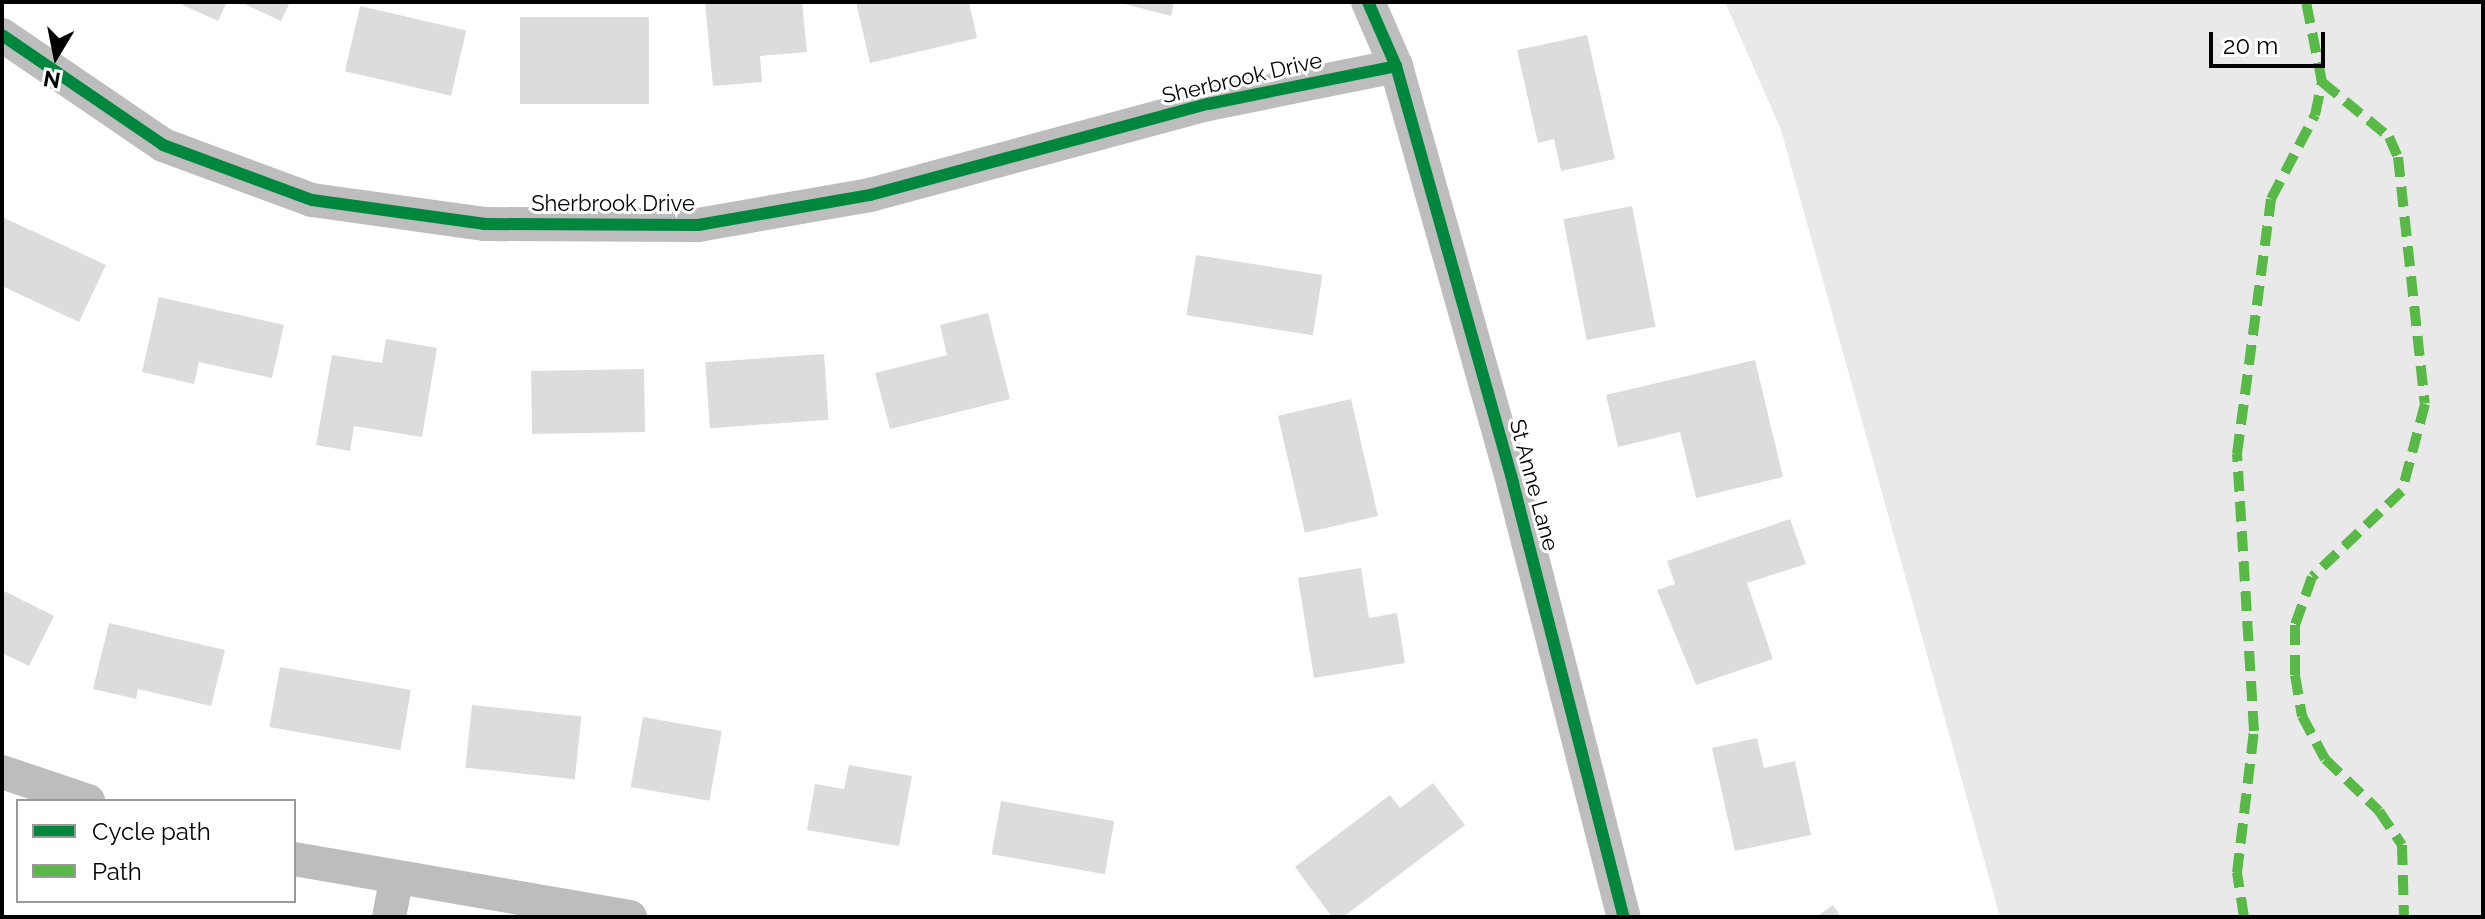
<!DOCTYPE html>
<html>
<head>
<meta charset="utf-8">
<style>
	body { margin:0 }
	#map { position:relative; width:2485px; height:919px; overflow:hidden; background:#fff; font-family:Raleway,sans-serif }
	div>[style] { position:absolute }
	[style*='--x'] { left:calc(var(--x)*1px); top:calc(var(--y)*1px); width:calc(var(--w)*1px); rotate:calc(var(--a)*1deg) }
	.green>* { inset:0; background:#e9e9e9 }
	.building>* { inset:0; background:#dcdcdc; transform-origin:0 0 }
	.minor>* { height:34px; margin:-17px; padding:0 17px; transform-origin:17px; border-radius:17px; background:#bdbdbd }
	.quiet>* { height:10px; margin-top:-5px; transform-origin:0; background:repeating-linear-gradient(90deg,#58b947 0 20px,transparent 0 30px) }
	.cycleway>* { height:12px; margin:-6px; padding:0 6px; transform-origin:6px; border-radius:6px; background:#00873e }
	span { translate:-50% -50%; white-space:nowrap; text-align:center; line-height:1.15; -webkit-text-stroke:6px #fff; paint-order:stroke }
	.street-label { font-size:22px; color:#000 }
	.frame { position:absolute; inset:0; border:4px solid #000; pointer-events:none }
	.legend { position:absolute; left:16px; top:799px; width:280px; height:104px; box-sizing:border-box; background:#fff; border:2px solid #999; margin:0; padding:10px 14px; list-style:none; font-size:24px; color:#000 }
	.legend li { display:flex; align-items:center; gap:16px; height:40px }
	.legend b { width:40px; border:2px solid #999 }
	.north { position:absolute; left:16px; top:16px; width:80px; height:80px; -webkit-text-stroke:6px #fff; paint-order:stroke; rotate:190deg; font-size:22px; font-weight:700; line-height:32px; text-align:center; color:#000 }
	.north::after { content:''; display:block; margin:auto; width:28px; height:36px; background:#000; clip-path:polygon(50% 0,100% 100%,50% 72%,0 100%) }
	.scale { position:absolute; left:2209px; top:32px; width:116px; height:36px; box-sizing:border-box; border:4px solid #000; border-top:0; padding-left:10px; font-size:24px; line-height:28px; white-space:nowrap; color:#000; -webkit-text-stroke:6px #fff; paint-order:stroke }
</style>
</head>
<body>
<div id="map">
	<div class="green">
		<i style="clip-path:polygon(1725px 2px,2483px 2px,2483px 917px,2000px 917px,1781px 130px)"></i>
	</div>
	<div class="building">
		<i style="clip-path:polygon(176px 2px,227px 2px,218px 21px)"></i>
		<i style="clip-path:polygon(240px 2px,290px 2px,281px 21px)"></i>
		<i style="clip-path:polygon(705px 2px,802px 2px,807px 52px,760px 56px,762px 82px,713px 86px)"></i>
		<i style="clip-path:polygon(856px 2px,969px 2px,977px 38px,870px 63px)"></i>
		<i style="clip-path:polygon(1117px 2px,1174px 2px,1171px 16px)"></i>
		<i style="left:360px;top:6px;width:109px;height:67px;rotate:13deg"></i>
		<i style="left:649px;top:17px;width:87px;height:129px;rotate:90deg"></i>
		<i style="clip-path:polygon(1587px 35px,1615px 159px,1561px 171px,1554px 139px,1538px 143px,1517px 50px)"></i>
		<i style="left:1632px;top:206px;width:123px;height:70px;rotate:79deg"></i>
		<i style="clip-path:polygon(2px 217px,106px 265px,79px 322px,2px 286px)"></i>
		<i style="left:1196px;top:255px;width:128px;height:61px;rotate:9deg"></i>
		<i style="clip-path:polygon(159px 297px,284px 325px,272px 378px,199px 362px,194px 384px,142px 372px)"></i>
		<i style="clip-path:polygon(988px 313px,1010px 399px,890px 429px,875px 373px,947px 355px,940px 325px)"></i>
		<i style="clip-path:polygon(386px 339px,437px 348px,422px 437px,354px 426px,350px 451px,316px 445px,332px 355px,382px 363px)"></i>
		<i style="left:824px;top:354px;width:66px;height:119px;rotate:86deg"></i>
		<i style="clip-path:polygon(1755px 360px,1783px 477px,1696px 498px,1680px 432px,1618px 447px,1606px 395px)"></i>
		<i style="left:644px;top:369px;width:63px;height:113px;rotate:89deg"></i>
		<i style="left:1351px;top:399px;width:120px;height:75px;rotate:77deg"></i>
		<i style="clip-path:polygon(1790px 519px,1806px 564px,1747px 583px,1773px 659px,1696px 685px,1657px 590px,1675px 584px,1667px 561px)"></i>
		<i style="clip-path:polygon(1361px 568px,1369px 618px,1397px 613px,1405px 663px,1314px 678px,1298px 578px)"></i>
		<i style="clip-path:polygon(2px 590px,54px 616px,29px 666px,2px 653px)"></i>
		<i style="clip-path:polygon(109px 623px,225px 650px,211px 706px,138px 689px,136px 699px,93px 689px)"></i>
		<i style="left:280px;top:667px;width:133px;height:61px;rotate:10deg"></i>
		<i style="left:472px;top:705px;width:110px;height:63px;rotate:6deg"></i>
		<i style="left:643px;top:717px;width:80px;height:71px;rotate:10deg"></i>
		<i style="clip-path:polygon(1757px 738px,1764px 768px,1795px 761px,1811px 835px,1735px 851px,1712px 748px)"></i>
		<i style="clip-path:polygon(849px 765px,912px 776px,899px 846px,807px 830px,815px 784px,844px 789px)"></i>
		<i style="clip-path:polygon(1433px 783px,1465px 825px,1343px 917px,1332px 917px,1295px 867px,1390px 795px,1400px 808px)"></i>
		<i style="left:1001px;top:801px;width:115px;height:54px;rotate:10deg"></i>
		<i style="clip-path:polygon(1833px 905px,1841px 917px,1816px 917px)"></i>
	</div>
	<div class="minor">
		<i style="--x:1368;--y:2;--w:70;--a:66.4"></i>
		<i style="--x:1396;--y:66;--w:433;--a:74.3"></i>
		<i style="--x:1513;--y:483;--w:448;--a:75.7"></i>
		<i style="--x:2;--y:35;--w:195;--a:34.3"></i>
		<i style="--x:163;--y:145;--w:159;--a:20.3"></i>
		<i style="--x:312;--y:200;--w:175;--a:7.9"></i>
		<i style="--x:485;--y:224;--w:213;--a:0.3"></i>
		<i style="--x:698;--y:225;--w:175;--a:-9.9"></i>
		<i style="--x:870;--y:195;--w:350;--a:-15.1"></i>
		<i style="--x:1208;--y:104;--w:192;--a:-11.4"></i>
		<i style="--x:2;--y:772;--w:91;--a:18.6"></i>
		<i style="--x:294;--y:859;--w:341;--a:9.8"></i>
		<i style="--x:389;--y:917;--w:37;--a:-79"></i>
	</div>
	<div class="quiet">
		<i style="--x:2322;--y:82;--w:87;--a:39.4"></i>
		<i style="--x:2389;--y:137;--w:22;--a:66"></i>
		<i style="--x:2398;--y:157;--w:248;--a:83.8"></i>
		<i style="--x:2425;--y:404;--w:90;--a:104.8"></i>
		<i style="--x:2402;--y:491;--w:124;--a:136.3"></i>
		<i style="--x:2312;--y:577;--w:51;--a:109.5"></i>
		<i style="--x:2295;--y:625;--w:50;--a:90"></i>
		<i style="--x:2295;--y:675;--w:42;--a:80.3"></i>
		<i style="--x:2302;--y:716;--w:49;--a:61.9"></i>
		<i style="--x:2325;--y:759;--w:75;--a:43.9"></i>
		<i style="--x:2379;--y:811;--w:41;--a:55.9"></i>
		<i style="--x:2402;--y:845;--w:72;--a:88.4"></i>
		<i style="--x:2244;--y:917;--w:45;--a:-99"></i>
		<i style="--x:2237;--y:873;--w:143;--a:-83.2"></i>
		<i style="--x:2254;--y:731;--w:278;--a:-93.5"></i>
		<i style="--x:2237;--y:454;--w:257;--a:-82.4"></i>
		<i style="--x:2271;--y:199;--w:95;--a:-62.4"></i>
		<i style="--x:2315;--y:115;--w:34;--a:-78"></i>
		<i style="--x:2322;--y:82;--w:82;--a:-101.3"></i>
	</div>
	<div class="cycleway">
		<i style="--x:1368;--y:2;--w:70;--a:66.4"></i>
		<i style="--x:1396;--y:66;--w:433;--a:74.3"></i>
		<i style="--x:1513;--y:483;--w:448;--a:75.7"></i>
		<i style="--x:2;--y:35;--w:195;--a:34.3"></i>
		<i style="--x:163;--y:145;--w:159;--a:20.3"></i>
		<i style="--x:312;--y:200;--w:175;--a:7.9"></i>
		<i style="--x:485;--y:224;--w:213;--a:0.3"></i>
		<i style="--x:698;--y:225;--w:175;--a:-9.9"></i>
		<i style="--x:870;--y:195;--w:350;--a:-15.1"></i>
		<i style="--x:1208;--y:104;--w:192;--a:-11.4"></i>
	</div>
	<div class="street-label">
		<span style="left:1242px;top:78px;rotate:-13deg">Sherbrook Drive</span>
		<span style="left:613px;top:204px">Sherbrook Drive</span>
		<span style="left:1534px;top:485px;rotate:75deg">St Anne Lane</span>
	</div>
	<div class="frame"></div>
	<ul class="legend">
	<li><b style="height:10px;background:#00873e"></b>Cycle path</li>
	<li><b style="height:10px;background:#58b947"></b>Path</li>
	</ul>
	<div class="north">N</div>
	<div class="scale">20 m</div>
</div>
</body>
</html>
